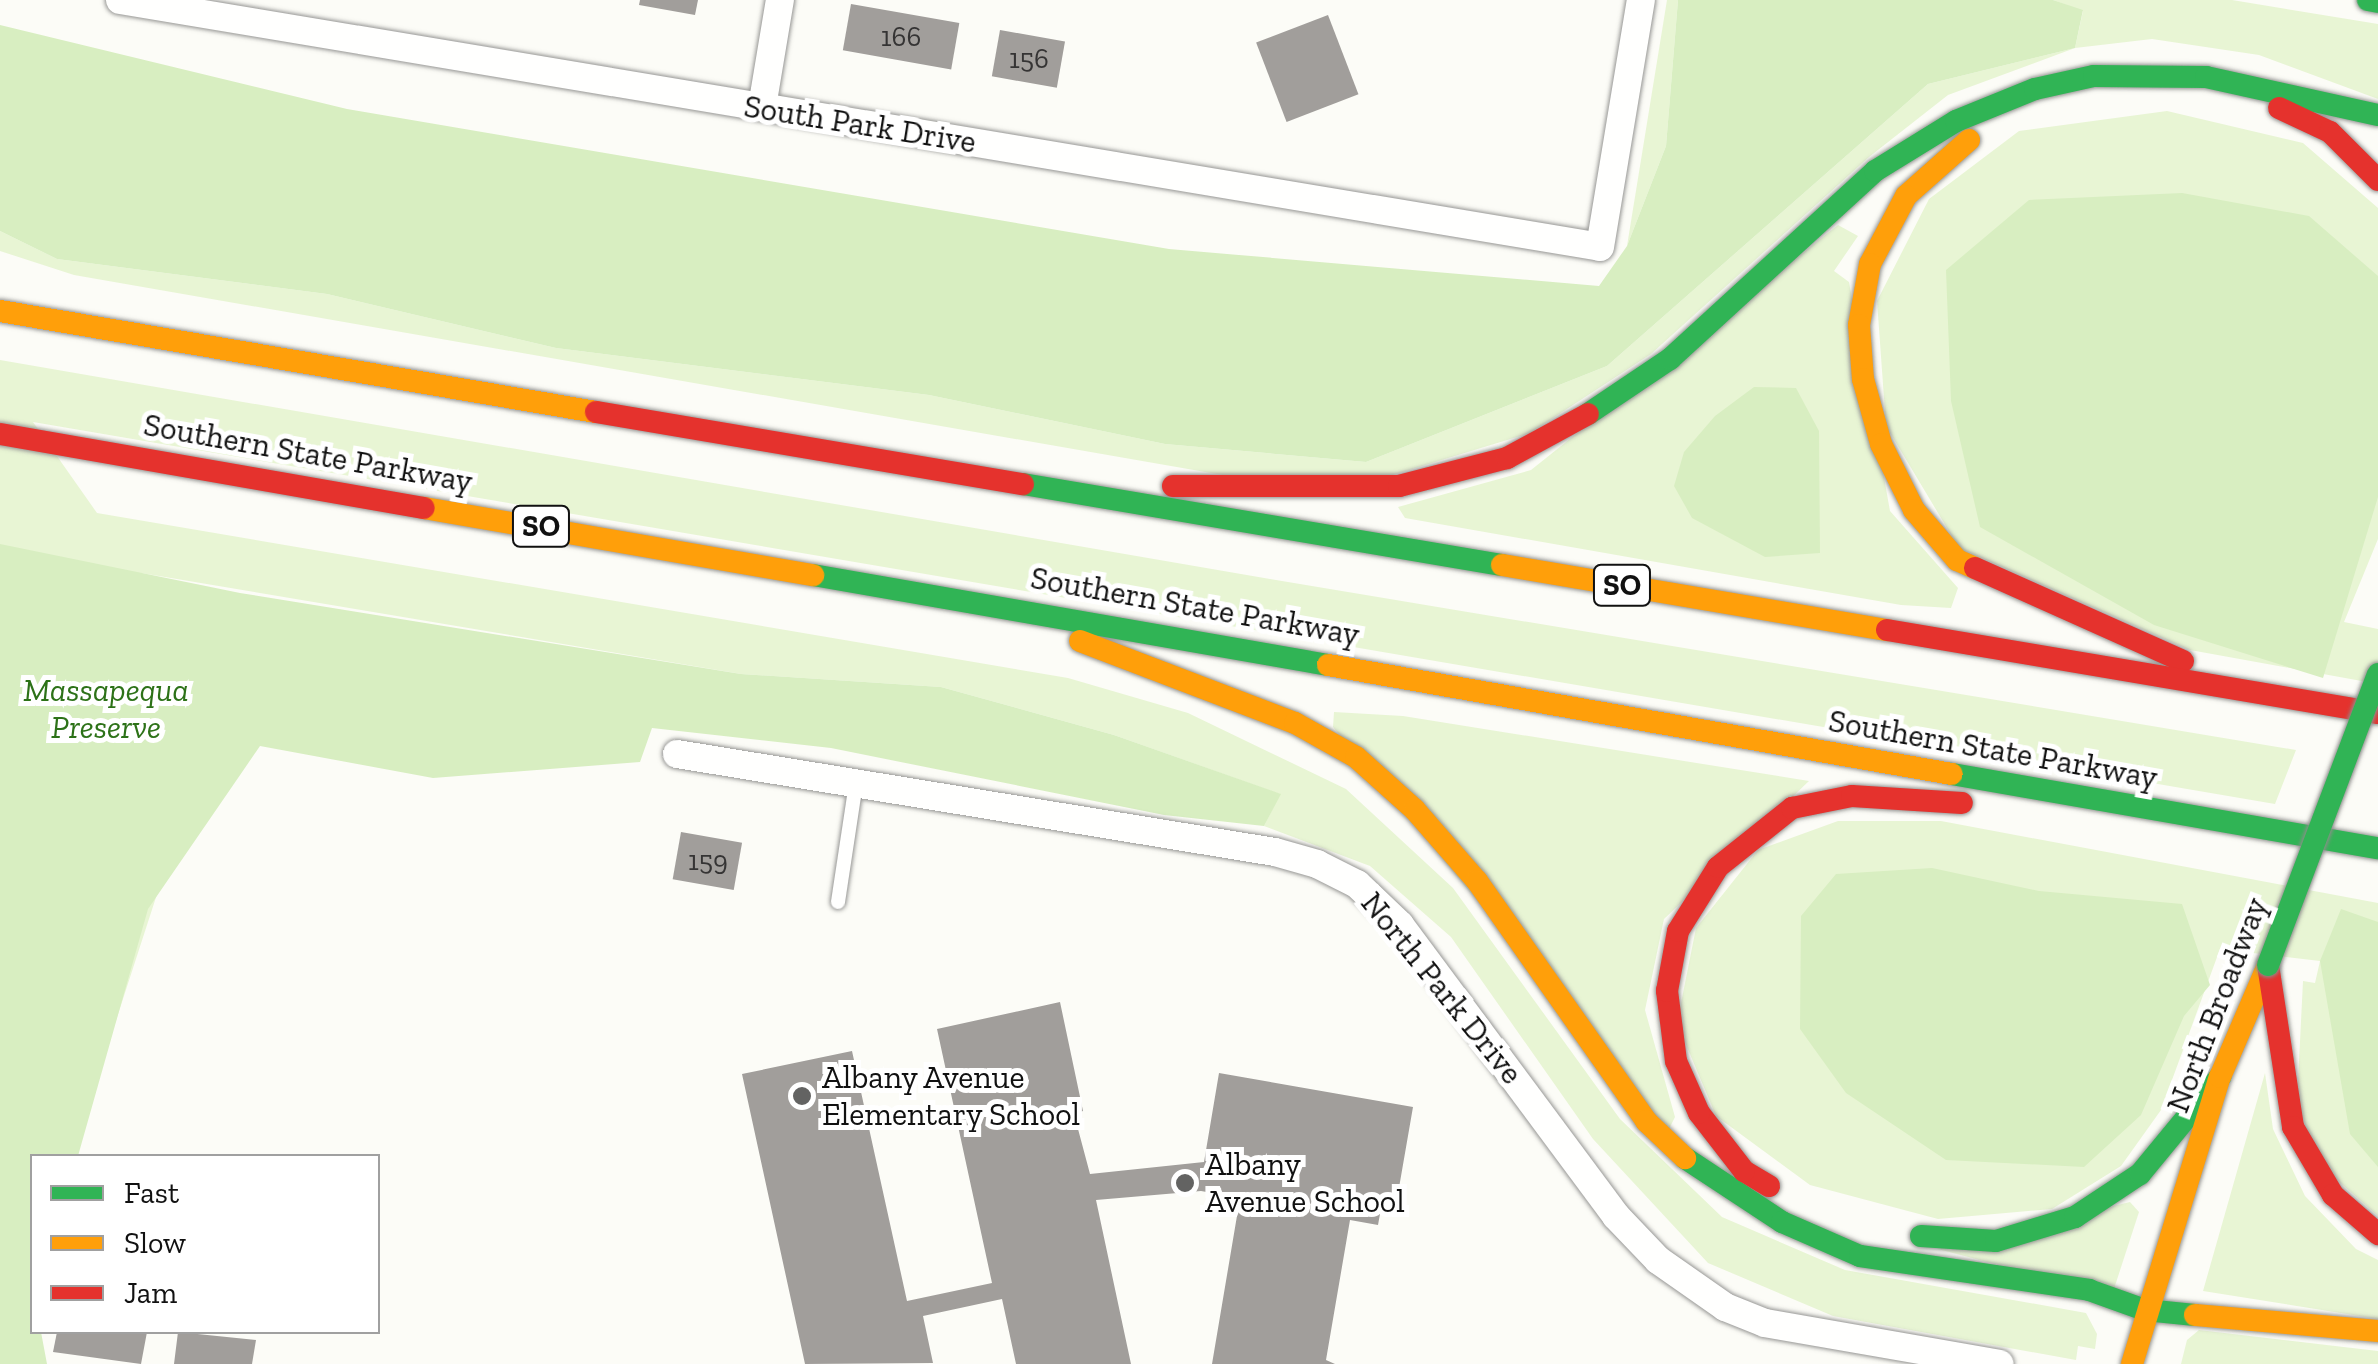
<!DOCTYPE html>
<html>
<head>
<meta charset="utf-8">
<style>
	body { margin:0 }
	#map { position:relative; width:2378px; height:1364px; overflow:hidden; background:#fcfcf7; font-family:"Zilla Slab",serif }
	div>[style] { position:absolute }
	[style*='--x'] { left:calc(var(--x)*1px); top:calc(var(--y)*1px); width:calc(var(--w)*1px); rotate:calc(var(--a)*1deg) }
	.green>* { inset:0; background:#e8f5d4 }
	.forest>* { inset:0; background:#d8eec1 }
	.building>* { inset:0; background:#a19e9b; transform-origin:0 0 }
	.roads { filter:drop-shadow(0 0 2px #979795) drop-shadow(0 0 2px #979795) }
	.lane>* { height:14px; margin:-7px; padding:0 7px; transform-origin:7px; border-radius:7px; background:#fffffe }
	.street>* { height:28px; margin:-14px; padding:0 14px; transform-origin:14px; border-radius:14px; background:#fffffe }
	.fast>* { height:22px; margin:-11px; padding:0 11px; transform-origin:11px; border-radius:11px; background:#30b455 }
	.slow>* { height:22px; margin:-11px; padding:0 11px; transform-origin:11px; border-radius:11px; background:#ff9f0a }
	.jam>* { height:22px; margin:-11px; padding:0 11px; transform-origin:11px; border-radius:11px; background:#e5322d }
	.bridges { filter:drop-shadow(0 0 2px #8d8d8b) drop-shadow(0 0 2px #8d8d8b) }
	.fast-bridge>* { height:22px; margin:-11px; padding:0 11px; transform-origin:11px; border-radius:11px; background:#30b455 }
	.dots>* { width:28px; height:28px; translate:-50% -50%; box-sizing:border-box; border:5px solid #fff; border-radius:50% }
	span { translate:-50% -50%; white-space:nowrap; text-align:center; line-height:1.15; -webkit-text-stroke:10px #fff; paint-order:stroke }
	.number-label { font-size:28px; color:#353434 }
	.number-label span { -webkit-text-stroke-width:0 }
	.shield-label span { padding:2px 8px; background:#fff; border:2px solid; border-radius:8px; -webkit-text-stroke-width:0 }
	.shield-label { font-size:30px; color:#111; font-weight:700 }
	.street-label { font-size:32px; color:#111 }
	.park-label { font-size:32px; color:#2d7218; font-style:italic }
	.poi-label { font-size:32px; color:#111 }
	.left { translate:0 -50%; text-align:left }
	.legend { position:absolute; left:30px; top:1154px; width:350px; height:180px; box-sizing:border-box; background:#fff; border:2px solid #a0a0a0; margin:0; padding:12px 18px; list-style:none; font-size:30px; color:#111 }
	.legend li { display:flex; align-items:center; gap:20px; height:50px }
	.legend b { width:50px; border:2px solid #a0a0a0 }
</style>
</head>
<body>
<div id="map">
	<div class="green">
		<i style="clip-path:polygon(1667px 0,1678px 0,1666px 146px,1627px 246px)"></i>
		<i style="clip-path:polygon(2053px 0,2232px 0,2378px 24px,2378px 99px,2259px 55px,2152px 39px,2075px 48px,1948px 95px,1869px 157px,1651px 354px,1530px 433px,1386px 477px,1257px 481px,74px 275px,0 251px,0 231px,57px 259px,327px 294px,556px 348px,929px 395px,1165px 444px,1366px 462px,1607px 366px,1928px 84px,2075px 48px,2083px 11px)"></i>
		<i style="clip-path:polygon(2167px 111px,2303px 143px,2378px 208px,2378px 539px,2344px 622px,2378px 629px,2378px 684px,2190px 650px,1959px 548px,1886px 426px,1877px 301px,1929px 199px,2019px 131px)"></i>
		<i style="clip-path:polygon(1838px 225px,1858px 236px,1834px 271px,1849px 282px,1890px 511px,1958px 588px,1951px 608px,1901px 605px,1405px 518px,1398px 507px,1531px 470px)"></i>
		<i style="clip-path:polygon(0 360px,1270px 579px,2296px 750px,2275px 804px,33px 422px,97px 513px,1068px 678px,1188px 713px,1346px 789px,1453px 888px,1620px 1119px,1722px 1217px,1845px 1270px,2086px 1313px,2097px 1334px,2095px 1349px,2078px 1346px,2076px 1360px,1833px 1316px,1708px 1263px,1593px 1139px,1451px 937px,1370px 866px,1264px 826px,1280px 794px,1114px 735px,941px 687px,741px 674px,141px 573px,223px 691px,72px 1156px,32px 1156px,0 1364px)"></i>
		<i style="clip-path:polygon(1334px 712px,1403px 716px,1809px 781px,1664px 919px,1645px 1010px,1675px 1117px,1668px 1131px,1333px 727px)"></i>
		<i style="clip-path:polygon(1838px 821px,1941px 821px,2378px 903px,2378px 1216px,2319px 1164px,2297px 1102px,2303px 981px,2315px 983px,2320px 961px,2220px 949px,2161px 1110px,2121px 1166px,2052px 1209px,1938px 1219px,1810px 1185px,1716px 1116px,1677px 1023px,1696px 928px,1758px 850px)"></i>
		<i style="clip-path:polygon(2265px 1073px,2273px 1129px,2305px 1196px,2356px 1249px,2378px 1260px,2378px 1319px,2203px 1291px)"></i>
		<i style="clip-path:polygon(2130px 1202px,2139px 1212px,2112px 1295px,1938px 1249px)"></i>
		<i style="clip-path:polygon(2199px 1330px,2378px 1351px,2378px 1364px,2181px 1364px,2187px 1340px)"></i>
	</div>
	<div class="forest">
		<i style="clip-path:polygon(1678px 0,2053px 0,2083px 10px,2075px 48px,1928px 84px,1607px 366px,1366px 462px,1165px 444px,929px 395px,556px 348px,327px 294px,57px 259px,0 231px,0 25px,347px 109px,1169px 249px,1599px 286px,1627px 246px,1666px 146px)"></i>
		<i style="clip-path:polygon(2182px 193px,2309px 216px,2378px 276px,2378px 497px,2323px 678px,2154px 625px,1980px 527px,1951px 401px,1946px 270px,2029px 200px)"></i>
		<i style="clip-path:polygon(1754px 387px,1796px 388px,1819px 431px,1820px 553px,1765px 557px,1692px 518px,1674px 486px,1684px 452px,1715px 416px)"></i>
		<i style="clip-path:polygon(0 544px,240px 593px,741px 674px,941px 687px,1114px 735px,1281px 794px,1264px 826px,1164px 815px,831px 748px,652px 728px,640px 762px,433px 778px,260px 746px,148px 909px,78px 1156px,32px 1156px,32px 1332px,41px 1332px,47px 1364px,0 1364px)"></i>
		<i style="clip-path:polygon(1932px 868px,2039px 891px,2182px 904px,2210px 985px,2184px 1016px,2141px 1115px,2084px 1167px,1946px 1160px,1846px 1093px,1800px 1029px,1801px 916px,1836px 874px)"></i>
		<i style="clip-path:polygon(2341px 909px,2378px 922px,2378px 1167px,2350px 1134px,2320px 961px)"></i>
	</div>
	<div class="building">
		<i style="clip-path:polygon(640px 0,698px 0,695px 15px,639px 5px)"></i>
		<i style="left:851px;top:4px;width:110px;height:47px;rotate:10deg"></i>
		<i style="left:1328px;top:15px;width:85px;height:77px;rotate:69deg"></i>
		<i style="left:1000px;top:30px;width:66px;height:47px;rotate:10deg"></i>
		<i style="left:681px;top:832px;width:62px;height:48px;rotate:10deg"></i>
		<i style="clip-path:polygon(1060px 1002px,1083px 1111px,1074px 1114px,1090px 1174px,1204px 1162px,1219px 1073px,1413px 1107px,1396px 1205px,1382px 1203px,1378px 1225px,1350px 1220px,1326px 1360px,1335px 1364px,1212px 1364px,1240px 1198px,1201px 1191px,1096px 1200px,1131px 1364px,1016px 1364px,1002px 1299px,923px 1316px,933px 1363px,805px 1364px,742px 1074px,852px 1051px,907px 1301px,992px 1283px,937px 1029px)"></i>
		<i style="clip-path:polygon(57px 1332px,147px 1332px,141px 1364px,53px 1352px)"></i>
		<i style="clip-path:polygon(178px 1332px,256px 1340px,252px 1364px,174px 1364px)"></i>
	</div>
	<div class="roads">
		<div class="lane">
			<i style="--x:838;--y:902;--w:120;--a:-81.4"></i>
		</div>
		<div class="street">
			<i style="--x:120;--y:0;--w:1500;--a:9.47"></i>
			<i style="--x:1600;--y:247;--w:250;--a:-80.6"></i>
			<i style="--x:762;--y:107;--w:109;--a:-80.5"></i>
			<i style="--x:677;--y:754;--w:606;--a:9.31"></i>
			<i style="--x:1275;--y:852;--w:44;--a:15.9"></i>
			<i style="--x:1317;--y:864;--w:45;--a:26.6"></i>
			<i style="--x:1357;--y:884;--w:59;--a:43.6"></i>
			<i style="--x:1400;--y:925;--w:362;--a:53.4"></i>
			<i style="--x:1616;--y:1216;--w:61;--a:46.3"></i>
			<i style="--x:1658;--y:1260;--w:82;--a:35"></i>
			<i style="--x:1725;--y:1307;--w:43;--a:21.8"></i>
			<i style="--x:1765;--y:1323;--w:238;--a:9.9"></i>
		</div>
		<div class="fast">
			<i style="--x:2368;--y:0;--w:10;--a:11"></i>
			<i style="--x:1588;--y:414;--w:99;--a:-33.9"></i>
			<i style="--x:1670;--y:359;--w:278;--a:-42.5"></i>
			<i style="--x:1875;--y:171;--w:95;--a:-31.7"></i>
			<i style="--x:1956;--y:121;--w:85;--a:-22.1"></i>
			<i style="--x:2035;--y:89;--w:60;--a:-12.4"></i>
			<i style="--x:2094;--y:76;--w:112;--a:0.5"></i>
			<i style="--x:2206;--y:77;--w:176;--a:12.5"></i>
			<i style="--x:1023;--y:484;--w:486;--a:9.6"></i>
			<i style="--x:813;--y:575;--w:523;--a:9.91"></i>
			<i style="--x:1952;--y:774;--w:432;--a:9.9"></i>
			<i style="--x:1685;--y:1158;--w:116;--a:33.4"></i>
			<i style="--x:1782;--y:1222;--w:85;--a:23.6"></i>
			<i style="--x:1860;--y:1256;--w:232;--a:8.4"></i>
			<i style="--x:2089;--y:1290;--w:59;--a:19.7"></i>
			<i style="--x:2145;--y:1310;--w:50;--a:5.7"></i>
			<i style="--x:1921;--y:1236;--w:75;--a:3.8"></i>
			<i style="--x:1996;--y:1241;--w:83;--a:-16.9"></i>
			<i style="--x:2075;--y:1217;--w:78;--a:-33.5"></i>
			<i style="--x:2140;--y:1174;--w:126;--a:-50.5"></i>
		</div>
		<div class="slow">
			<i style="--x:1969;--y:140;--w:84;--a:138.4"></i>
			<i style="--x:1906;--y:196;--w:77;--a:117.9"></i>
			<i style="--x:1870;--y:264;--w:62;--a:100.2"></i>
			<i style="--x:1859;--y:325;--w:54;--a:85.8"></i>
			<i style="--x:1863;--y:379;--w:67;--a:74.5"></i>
			<i style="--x:1881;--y:444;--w:74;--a:63.4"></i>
			<i style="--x:1914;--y:510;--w:66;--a:49.3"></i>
			<i style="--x:1957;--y:560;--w:20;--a:24"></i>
			<i style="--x:0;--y:311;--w:604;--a:9.62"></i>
			<i style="--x:424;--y:508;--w:395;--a:9.8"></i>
			<i style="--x:1502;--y:565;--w:390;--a:9.6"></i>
			<i style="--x:1080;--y:641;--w:230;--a:20.9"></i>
			<i style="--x:1295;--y:723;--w:70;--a:29.1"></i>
			<i style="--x:1356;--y:757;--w:79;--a:41.9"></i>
			<i style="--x:1415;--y:810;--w:94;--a:48.9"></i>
			<i style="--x:1477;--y:881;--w:294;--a:54.8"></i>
			<i style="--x:1646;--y:1121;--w:54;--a:43.5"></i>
			<i style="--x:1328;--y:665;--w:633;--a:9.91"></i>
			<i style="--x:2195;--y:1315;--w:184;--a:5"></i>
			<i style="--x:2132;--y:1364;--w:300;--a:-73"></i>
			<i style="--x:2220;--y:1077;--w:122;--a:-66.8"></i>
		</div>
		<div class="jam">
			<i style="--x:2279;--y:108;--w:56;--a:25.2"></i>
			<i style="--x:2330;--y:132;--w:68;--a:45"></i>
			<i style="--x:596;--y:412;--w:433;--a:9.6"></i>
			<i style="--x:0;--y:434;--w:430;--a:9.9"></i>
			<i style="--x:1173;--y:486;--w:226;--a:0"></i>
			<i style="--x:1399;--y:486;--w:112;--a:-14.5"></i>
			<i style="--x:1507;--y:458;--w:92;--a:-28.5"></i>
			<i style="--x:1975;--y:568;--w:228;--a:24.1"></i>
			<i style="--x:1887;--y:630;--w:498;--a:9.6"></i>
			<i style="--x:2268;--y:965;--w:164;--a:81.2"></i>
			<i style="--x:2293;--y:1127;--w:79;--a:59.5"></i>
			<i style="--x:2333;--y:1195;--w:60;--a:40.9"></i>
			<i style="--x:1769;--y:1186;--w:29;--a:-149"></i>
			<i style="--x:1744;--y:1171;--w:73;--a:-127.8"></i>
			<i style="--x:1699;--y:1113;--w:57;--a:-113.9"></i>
			<i style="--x:1676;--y:1061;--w:71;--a:-97.3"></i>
			<i style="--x:1667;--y:991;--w:61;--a:-79.6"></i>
			<i style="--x:1678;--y:931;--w:75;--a:-58"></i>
			<i style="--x:1718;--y:867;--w:95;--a:-38.6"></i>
			<i style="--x:1792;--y:808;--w:61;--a:-11.3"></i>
			<i style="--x:1852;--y:796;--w:110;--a:3.6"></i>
		</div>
	</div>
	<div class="bridges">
		<div class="fast-bridge">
			<i style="--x:2268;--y:965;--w:311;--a:-69.3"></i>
		</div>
	</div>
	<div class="dots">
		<i style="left:802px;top:1096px;background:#636362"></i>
		<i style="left:1185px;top:1183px;background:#636362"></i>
	</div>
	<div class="number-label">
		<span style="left:901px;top:37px">166</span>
		<span style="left:1029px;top:59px">156</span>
		<span style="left:708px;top:861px">159</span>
	</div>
	<div class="shield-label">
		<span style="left:541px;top:526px">SO</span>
		<span style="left:1622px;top:585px">SO</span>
	</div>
	<div class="street-label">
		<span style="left:860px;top:124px;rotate:9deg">South Park Drive</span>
		<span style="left:308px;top:453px;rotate:10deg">Southern State Parkway</span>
		<span style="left:1195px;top:606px;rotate:10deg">Southern State Parkway</span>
		<span style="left:1993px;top:749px;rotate:10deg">Southern State Parkway</span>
		<span style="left:1442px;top:988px;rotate:51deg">North Park Drive</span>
		<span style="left:2217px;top:1005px;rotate:-69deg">North Broadway</span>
	</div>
	<div class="park-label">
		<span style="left:106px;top:709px">Massapequa<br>Preserve</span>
	</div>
	<div class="poi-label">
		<span class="left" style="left:822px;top:1096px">Albany Avenue<br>Elementary School</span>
		<span class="left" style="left:1205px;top:1183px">Albany<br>Avenue School</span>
	</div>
	<ul class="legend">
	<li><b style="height:12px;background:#30b455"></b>Fast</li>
	<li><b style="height:12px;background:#ff9f0a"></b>Slow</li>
	<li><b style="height:12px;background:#e5322d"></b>Jam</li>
	</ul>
</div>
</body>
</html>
